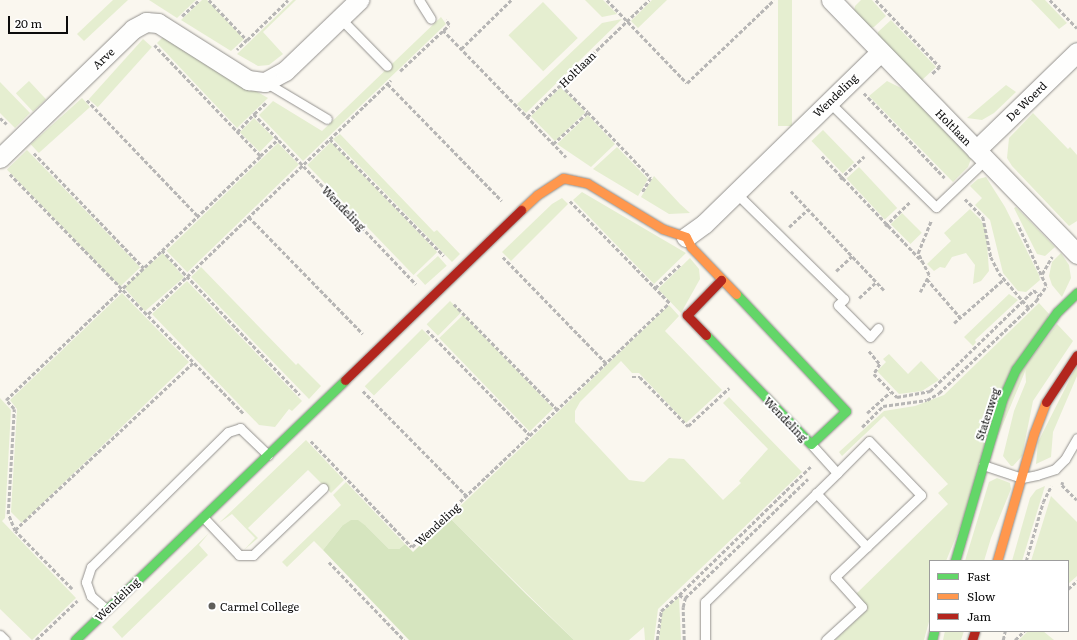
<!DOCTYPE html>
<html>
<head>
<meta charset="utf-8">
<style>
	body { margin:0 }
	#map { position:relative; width:1077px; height:640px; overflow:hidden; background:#faf7ef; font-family:Literata,serif }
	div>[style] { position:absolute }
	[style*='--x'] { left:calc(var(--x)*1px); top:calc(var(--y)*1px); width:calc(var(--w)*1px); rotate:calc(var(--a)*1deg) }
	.green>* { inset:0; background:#e5eed0; transform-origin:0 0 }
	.forest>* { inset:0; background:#d6e5bf }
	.path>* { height:2.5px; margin-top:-1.25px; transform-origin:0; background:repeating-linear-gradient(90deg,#b7b6b5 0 4px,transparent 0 6px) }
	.roads { filter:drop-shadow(0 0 1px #93918e) drop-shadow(0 0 1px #93918e) }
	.lane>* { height:9px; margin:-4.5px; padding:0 4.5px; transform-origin:4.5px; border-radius:4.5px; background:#fefefd }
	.street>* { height:19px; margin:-9.5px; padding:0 9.5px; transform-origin:9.5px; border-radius:9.5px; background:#fefefd }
	.fast>* { height:9px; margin:-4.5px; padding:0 4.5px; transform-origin:4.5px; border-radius:4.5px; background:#63d668 }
	.slow>* { height:9px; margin:-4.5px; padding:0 4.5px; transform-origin:4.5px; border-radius:4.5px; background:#ff974d }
	.jam>* { height:9px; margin:-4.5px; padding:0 4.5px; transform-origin:4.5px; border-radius:4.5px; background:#b3261e }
	.dots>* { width:11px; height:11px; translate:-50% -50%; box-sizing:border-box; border:2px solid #fff; border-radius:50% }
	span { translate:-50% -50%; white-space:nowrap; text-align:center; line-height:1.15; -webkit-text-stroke:4px #fff; paint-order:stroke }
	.street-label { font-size:11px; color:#0b0b0b }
	.poi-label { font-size:11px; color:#0b0b0b }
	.left { translate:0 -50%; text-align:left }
	.legend { position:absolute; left:929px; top:560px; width:140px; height:72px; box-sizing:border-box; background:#fff; border:1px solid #9d9d9d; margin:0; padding:5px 7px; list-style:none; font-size:12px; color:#0b0b0b }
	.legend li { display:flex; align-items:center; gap:8px; height:20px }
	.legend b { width:20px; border:1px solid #9d9d9d }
	.scale { position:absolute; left:8px; top:16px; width:60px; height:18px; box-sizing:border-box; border:2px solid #0b0b0b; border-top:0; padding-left:5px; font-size:12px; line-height:14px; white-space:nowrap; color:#0b0b0b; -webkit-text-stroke:3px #fff; paint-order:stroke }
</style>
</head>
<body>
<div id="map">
	<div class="green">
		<i style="clip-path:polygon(113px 0,128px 0,84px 41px,77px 34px)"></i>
		<i style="clip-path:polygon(149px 0,196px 0,177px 18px)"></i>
		<i style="clip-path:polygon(202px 0,207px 0,244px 39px,231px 51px,181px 20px)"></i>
		<i style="clip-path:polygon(293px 0,296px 0,263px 32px,283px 54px,269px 65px,258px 66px,237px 54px)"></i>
		<i style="clip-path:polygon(585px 0,603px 0,617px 14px,602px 17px)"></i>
		<i style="clip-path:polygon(652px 0,667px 0,638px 28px,631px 21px)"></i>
		<i style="left:778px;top:0;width:14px;height:126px"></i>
		<i style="clip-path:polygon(861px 0,872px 0,886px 16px,874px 27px,870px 28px,854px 11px,855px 6px)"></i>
		<i style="clip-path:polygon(1031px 0,1045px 0,1067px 23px,1059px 29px)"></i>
		<i style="left:543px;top:2px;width:50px;height:48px;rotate:46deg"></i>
		<i style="clip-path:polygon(441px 17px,446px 24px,303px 161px,259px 115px,273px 101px,322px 131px)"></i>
		<i style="clip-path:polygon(622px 19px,526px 113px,517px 104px,602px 23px)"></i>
		<i style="clip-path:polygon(891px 20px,936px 67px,921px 81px,878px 36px,878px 32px)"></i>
		<i style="clip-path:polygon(165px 35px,249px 87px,268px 98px,237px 128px,157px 43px)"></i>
		<i style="left:143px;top:39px;width:12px;height:81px;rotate:42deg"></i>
		<i style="left:29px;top:81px;width:25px;height:18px;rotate:47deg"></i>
		<i style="clip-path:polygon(887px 81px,905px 90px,971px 159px,968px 167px,953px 182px,869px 96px)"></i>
		<i style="clip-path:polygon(0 82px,30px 113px,15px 128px,0 113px)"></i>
		<i style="clip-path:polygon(1006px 85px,1016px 92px,994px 113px,982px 120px,967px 118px)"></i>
		<i style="left:561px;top:87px;width:35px;height:42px;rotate:46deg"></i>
		<i style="left:82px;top:98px;width:12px;height:69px;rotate:48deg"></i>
		<i style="clip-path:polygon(1033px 113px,1068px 149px,1070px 147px,1077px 155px,1077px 221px,1069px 226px,1012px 166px,1007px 158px,1009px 138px)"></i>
		<i style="clip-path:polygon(588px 115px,615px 144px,591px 167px,557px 144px)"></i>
		<i style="left:254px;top:118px;width:28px;height:20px;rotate:45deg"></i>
		<i style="left:823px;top:130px;width:45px;height:16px;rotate:46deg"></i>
		<i style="clip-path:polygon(340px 134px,434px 232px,437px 230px,460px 254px,452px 262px,333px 139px)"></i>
		<i style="left:331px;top:142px;width:153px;height:33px;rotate:46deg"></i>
		<i style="left:278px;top:143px;width:30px;height:155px;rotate:46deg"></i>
		<i style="clip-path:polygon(617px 147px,648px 179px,638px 196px,593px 169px)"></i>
		<i style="left:27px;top:150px;width:163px;height:28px;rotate:46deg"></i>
		<i style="left:859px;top:167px;width:56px;height:17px;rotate:47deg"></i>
		<i style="clip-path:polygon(654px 176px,680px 204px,690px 213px,669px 214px,641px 197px)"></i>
		<i style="clip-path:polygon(986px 177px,1005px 207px,1039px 275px,1040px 280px,1026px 292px,1018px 291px,1003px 273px,990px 220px,975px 205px,982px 198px,970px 186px,978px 179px)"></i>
		<i style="clip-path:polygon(582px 192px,645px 229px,686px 253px,654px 284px,573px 200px)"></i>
		<i style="clip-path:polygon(562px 198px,568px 204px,511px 261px,502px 252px,552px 204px)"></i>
		<i style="clip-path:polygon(1016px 207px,1055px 247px,1045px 256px,1037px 254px,1014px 208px)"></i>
		<i style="clip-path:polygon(970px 209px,981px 220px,986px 230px,989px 271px,981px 281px,973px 284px,975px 265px,966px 253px,952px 257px,945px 268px,940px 267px,934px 271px,927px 264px,951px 241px,944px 233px)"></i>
		<i style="left:902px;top:213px;width:28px;height:16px;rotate:45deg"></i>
		<i style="left:163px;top:253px;width:32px;height:52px;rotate:49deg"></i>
		<i style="clip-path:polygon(1061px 253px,1069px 265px,1071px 278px,1062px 297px,1052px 285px,1049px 276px,1052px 262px)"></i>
		<i style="left:438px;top:256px;width:13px;height:29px;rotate:48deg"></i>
		<i style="clip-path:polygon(690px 258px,699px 269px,700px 279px,681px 313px,658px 289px)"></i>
		<i style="clip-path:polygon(201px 267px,296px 365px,298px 363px,321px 386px,309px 399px,191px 277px)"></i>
		<i style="clip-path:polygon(187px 281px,302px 401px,292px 411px,289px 409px,275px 427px,259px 425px,152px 314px)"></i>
		<i style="clip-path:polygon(122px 293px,189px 362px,22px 523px,11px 512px,17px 409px,10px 400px)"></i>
		<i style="clip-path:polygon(1009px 294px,1018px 300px,975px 340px,976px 342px,973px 346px,964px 337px)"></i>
		<i style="left:450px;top:301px;width:16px;height:33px;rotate:45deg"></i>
		<i style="clip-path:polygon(1039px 303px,1049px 314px,946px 561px,930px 561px,930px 618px,924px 640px,835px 640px,868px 609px,856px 594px,948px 504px,938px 493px,948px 484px,884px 416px,842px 456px,839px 452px,884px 411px,915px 406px,944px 395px)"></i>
		<i style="clip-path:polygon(669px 305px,679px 316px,665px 331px,722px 390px,686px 423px,639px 373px,632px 373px,621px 361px,580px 402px,575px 411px,575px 422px,629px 480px,644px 482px,669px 458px,684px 459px,723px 500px,741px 483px,739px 481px,768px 449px,723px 403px,729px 397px,802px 472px,658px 609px,654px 640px,645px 640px,644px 627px,629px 640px,574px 640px,449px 517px)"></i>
		<i style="left:463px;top:315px;width:130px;height:33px;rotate:46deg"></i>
		<i style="clip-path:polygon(1057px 324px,1073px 341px,1033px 401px,1022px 456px,1013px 466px,1011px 466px,1003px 456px,1014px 411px,1026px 382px,1025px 366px)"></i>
		<i style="left:422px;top:329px;width:13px;height:81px;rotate:45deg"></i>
		<i style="clip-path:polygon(889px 354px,908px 374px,921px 361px,939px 380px,922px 391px,899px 394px,877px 371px,886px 362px,883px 359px)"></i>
		<i style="clip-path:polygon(1077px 365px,1077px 376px,1053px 432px,1051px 457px,1036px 464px,1038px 442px)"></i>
		<i style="clip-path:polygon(0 398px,11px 410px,5px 518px,2px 521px,76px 598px,32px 640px,0 609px)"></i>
		<i style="clip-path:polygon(306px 440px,344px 480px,331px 493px,308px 470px,248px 528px,258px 538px,244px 550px,255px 538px,232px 514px,219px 523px)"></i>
		<i style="clip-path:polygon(997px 478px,1010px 483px,1011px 489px,991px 538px,984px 561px,965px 561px,989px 482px)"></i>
		<i style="clip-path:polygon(346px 482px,405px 544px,399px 549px,389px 549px,366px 526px,342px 526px,323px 550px,314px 541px,287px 567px,282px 562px,341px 505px,333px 495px)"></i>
		<i style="clip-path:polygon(1045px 486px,1022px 561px,1012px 561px,1030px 498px,1036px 490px)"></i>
		<i style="clip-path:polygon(1051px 496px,1077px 522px,1077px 576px,1068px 584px,1068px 561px,1031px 561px)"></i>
		<i style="clip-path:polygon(209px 533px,199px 545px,208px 555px,122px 638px,112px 627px)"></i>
		<i style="clip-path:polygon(679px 597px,681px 640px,659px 640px,662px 612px)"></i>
		<i style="clip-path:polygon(945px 631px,964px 631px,961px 640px,943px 640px)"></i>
		<i style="clip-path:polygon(1028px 631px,1043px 631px,1054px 640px,1019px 640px)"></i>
	</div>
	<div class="forest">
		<i style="clip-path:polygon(449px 517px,527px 595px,574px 640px,409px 640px,323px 550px,342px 526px,351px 520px,358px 520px,366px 526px,389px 549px,399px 549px,405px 544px,413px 552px)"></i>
	</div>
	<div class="path">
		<i style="--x:209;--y:0;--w:55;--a:46.5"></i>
		<i style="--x:247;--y:40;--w:14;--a:135"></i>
		<i style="--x:607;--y:0;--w:115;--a:46.1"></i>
		<i style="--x:687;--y:83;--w:120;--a:-43.7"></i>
		<i style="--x:876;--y:0;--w:93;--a:46.3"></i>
		<i style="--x:940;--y:67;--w:12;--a:138"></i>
		<i style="--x:1050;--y:0;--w:39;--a:46"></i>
		<i style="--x:182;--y:16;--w:23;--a:-43"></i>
		<i style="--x:443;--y:30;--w:177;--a:45.9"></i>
		<i style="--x:247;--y:40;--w:57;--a:-44.3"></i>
		<i style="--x:461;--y:49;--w:70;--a:-44.4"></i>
		<i style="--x:400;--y:71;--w:67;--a:-43.2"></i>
		<i style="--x:449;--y:25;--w:6;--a:-121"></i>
		<i style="--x:388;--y:84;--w:163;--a:45.7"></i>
		<i style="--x:561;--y:85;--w:38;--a:45"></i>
		<i style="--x:864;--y:93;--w:117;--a:46.4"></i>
		<i style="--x:87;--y:100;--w:161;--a:46.3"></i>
		<i style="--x:254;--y:114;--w:18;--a:-43"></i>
		<i style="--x:527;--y:117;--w:169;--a:-43.8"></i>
		<i style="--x:0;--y:118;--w:9;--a:41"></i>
		<i style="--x:237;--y:132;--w:25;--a:-47"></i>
		<i style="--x:254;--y:114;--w:235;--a:46.4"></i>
		<i style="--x:330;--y:139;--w:163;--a:45.7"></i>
		<i style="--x:553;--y:144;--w:47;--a:-42.4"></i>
		<i style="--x:588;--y:112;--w:91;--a:46.3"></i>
		<i style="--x:651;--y:178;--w:17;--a:121"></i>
		<i style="--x:34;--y:153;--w:159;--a:46.3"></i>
		<i style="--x:260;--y:156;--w:25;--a:-43"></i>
		<i style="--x:822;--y:156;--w:145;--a:46.4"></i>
		<i style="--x:10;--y:174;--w:335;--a:45.7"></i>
		<i style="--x:840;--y:179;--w:33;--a:-43"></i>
		<i style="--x:791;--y:191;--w:136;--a:46.8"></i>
		<i style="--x:965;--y:199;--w:25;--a:45"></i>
		<i style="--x:983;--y:217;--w:41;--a:78.7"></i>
		<i style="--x:991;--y:257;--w:18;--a:63"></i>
		<i style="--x:999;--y:273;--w:46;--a:49.4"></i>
		<i style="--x:570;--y:201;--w:143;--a:45.6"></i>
		<i style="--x:249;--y:217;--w:163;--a:45.7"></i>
		<i style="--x:1017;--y:222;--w:72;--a:65.2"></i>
		<i style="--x:885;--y:226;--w:35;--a:-44"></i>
		<i style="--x:789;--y:227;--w:26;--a:-43"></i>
		<i style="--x:162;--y:250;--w:200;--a:46.4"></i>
		<i style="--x:503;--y:257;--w:148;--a:45.8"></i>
		<i style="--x:836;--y:271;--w:22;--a:-43"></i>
		<i style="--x:1042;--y:274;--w:20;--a:-60"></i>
		<i style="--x:927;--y:279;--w:50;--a:49"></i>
		<i style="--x:655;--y:288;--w:34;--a:-43"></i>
		<i style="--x:920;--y:292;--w:19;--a:-62"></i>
		<i style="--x:929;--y:275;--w:25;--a:-117"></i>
		<i style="--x:918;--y:253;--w:35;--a:-68"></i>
		<i style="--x:859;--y:298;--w:23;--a:-43"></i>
		<i style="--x:454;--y:304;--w:147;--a:45.6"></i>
		<i style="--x:148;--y:314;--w:337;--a:-43.9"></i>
		<i style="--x:954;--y:323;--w:67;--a:-41.3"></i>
		<i style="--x:427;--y:330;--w:147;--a:45.6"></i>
		<i style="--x:869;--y:351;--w:17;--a:50"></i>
		<i style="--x:880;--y:364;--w:12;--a:121"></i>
		<i style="--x:874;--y:374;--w:33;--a:45"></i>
		<i style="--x:897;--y:397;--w:34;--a:-10"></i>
		<i style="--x:930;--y:391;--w:145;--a:-44.2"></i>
		<i style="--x:1034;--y:290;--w:8;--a:50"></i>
		<i style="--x:632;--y:377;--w:8;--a:0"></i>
		<i style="--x:640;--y:377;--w:69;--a:45.6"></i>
		<i style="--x:688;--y:426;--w:56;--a:-42.8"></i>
		<i style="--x:363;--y:391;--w:146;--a:45.3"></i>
		<i style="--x:867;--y:413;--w:31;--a:-42"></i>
		<i style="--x:862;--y:427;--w:30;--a:-45"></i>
		<i style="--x:883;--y:406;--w:44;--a:-7.8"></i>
		<i style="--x:927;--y:400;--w:14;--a:-30"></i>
		<i style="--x:939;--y:393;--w:134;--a:-43.5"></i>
		<i style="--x:1036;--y:301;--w:18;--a:-56"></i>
		<i style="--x:311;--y:441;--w:146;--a:46.4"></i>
		<i style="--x:412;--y:547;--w:354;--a:-43.5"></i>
		<i style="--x:1063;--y:482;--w:3;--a:108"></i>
		<i style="--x:1062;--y:485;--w:21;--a:45"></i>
		<i style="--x:15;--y:530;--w:245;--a:-43.2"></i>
		<i style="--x:1026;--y:561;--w:61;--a:-73.9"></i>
		<i style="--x:1043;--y:502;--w:18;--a:-63"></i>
		<i style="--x:329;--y:562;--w:108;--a:46.1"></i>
		<i style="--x:72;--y:589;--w:81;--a:-134.5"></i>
		<i style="--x:15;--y:531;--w:18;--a:-112"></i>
		<i style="--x:8;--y:514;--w:105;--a:-86.7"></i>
		<i style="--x:14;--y:409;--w:12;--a:-132"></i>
		<i style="--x:6;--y:400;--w:352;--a:-43.8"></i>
		<i style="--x:260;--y:156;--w:153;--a:-133.7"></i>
		<i style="--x:1068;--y:589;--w:12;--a:-42"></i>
		<i style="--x:679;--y:595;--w:185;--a:-44.3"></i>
		<i style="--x:36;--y:640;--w:57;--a:-43.6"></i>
		<i style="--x:657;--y:640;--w:29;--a:-82"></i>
		<i style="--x:661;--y:611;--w:24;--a:-42"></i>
		<i style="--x:679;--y:595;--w:7;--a:27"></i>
		<i style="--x:684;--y:640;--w:33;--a:-92"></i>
		<i style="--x:683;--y:607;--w:9;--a:-77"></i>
		<i style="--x:685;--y:598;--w:171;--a:-44.1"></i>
		<i style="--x:1003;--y:640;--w:9;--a:-77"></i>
		<i style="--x:1015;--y:640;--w:13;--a:-45"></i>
	</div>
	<div class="roads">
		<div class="lane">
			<i style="--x:419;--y:0;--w:22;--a:58"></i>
			<i style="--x:340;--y:18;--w:67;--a:45.6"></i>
			<i style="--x:265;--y:82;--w:72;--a:30.8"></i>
			<i style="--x:829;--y:102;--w:150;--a:44.5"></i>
			<i style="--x:936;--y:207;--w:68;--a:-43.8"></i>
			<i style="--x:736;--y:193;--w:151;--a:44.5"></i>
			<i style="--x:844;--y:299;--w:8;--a:135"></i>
			<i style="--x:838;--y:305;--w:45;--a:45"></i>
			<i style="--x:870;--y:337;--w:12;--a:-48"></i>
			<i style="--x:811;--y:444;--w:39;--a:48"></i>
			<i style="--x:837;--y:473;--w:45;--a:-45"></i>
			<i style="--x:869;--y:441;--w:75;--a:46.1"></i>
			<i style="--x:921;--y:495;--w:119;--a:136.4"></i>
			<i style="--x:835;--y:577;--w:40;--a:48"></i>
			<i style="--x:862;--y:607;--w:49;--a:137.5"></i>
			<i style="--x:983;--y:465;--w:41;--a:18.4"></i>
			<i style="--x:1022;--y:478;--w:15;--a:-11"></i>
			<i style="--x:1037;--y:475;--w:19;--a:-18"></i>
			<i style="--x:1055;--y:469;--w:14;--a:-45"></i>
			<i style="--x:1065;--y:459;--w:24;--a:-60"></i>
			<i style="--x:816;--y:493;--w:74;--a:46.6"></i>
			<i style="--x:203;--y:517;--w:52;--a:46.5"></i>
			<i style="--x:239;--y:555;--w:14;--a:0"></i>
			<i style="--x:253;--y:555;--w:97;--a:-43.7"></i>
			<i style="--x:106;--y:609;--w:20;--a:-139"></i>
			<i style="--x:91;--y:596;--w:15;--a:-110"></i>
			<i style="--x:86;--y:582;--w:16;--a:-72"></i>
			<i style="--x:91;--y:567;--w:192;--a:-44.6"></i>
			<i style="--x:228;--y:432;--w:13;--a:-18"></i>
			<i style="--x:240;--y:428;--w:39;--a:44"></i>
			<i style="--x:0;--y:635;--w:7;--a:45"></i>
			<i style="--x:705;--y:640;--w:38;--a:-90"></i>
			<i style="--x:705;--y:602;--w:185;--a:-44.3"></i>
		</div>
		<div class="street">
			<i style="--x:831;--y:0;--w:354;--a:45.9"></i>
			<i style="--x:976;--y:150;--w:141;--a:-44.1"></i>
			<i style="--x:0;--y:158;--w:185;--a:-44.1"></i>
			<i style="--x:133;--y:29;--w:15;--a:-28"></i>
			<i style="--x:146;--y:22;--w:12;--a:5"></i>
			<i style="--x:158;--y:23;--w:107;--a:32.3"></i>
			<i style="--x:248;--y:80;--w:17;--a:7"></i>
			<i style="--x:265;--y:82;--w:23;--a:-29"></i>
			<i style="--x:285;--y:71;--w:103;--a:-43.8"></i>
			<i style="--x:686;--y:237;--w:22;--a:-36"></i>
			<i style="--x:704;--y:224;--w:246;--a:-44.3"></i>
		</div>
		<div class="fast">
			<i style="--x:706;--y:335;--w:151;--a:46.1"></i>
			<i style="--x:811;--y:444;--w:48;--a:-43.3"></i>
			<i style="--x:846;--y:411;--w:161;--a:-133.2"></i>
			<i style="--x:955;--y:561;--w:168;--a:-73.7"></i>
			<i style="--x:1002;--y:400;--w:34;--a:-66"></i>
			<i style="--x:1016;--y:369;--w:70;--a:-54.3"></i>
			<i style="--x:1057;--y:312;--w:28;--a:-44"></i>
			<i style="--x:75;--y:640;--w:375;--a:-43.9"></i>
			<i style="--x:932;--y:640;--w:9;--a:-77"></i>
		</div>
		<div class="slow">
			<i style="--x:521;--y:210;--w:22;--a:-43"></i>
			<i style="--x:537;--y:195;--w:31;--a:-33"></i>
			<i style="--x:563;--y:178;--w:25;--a:12"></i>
			<i style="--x:587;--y:183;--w:89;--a:31.2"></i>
			<i style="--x:663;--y:229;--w:24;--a:19"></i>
			<i style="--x:686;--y:237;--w:11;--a:63"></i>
			<i style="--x:691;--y:247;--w:65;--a:46.2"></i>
			<i style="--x:997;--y:561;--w:133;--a:-73.9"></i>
			<i style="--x:1034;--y:433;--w:33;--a:-69"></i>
		</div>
		<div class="jam">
			<i style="--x:706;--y:335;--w:28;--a:-134"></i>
			<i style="--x:687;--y:315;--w:49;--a:-45.8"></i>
			<i style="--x:345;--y:380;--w:245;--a:-44"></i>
			<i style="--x:1046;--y:402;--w:56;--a:-56.6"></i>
			<i style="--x:972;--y:640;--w:9;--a:-72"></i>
		</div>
	</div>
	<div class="dots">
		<i style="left:212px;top:606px;background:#5f5e5b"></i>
	</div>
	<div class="street-label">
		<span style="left:103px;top:58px;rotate:-44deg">Arve</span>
		<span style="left:577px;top:69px;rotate:-44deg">Holtlaan</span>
		<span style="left:835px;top:95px;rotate:-44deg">Wendeling</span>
		<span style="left:1026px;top:101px;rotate:-44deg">De Woerd</span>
		<span style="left:954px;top:127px;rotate:46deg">Holtlaan</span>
		<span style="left:344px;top:208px;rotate:46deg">Wendeling</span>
		<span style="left:987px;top:414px;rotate:-72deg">Statenweg</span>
		<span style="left:786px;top:419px;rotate:46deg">Wendeling</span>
		<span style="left:437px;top:524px;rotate:-43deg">Wendeling</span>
		<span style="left:117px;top:599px;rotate:-44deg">Wendeling</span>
	</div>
	<div class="poi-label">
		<span class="left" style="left:220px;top:606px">Carmel College</span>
	</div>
	<ul class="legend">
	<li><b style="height:5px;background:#63d668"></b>Fast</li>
	<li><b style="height:5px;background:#ff974d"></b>Slow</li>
	<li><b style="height:5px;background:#b3261e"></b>Jam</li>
	</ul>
	<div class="scale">20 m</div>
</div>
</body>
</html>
